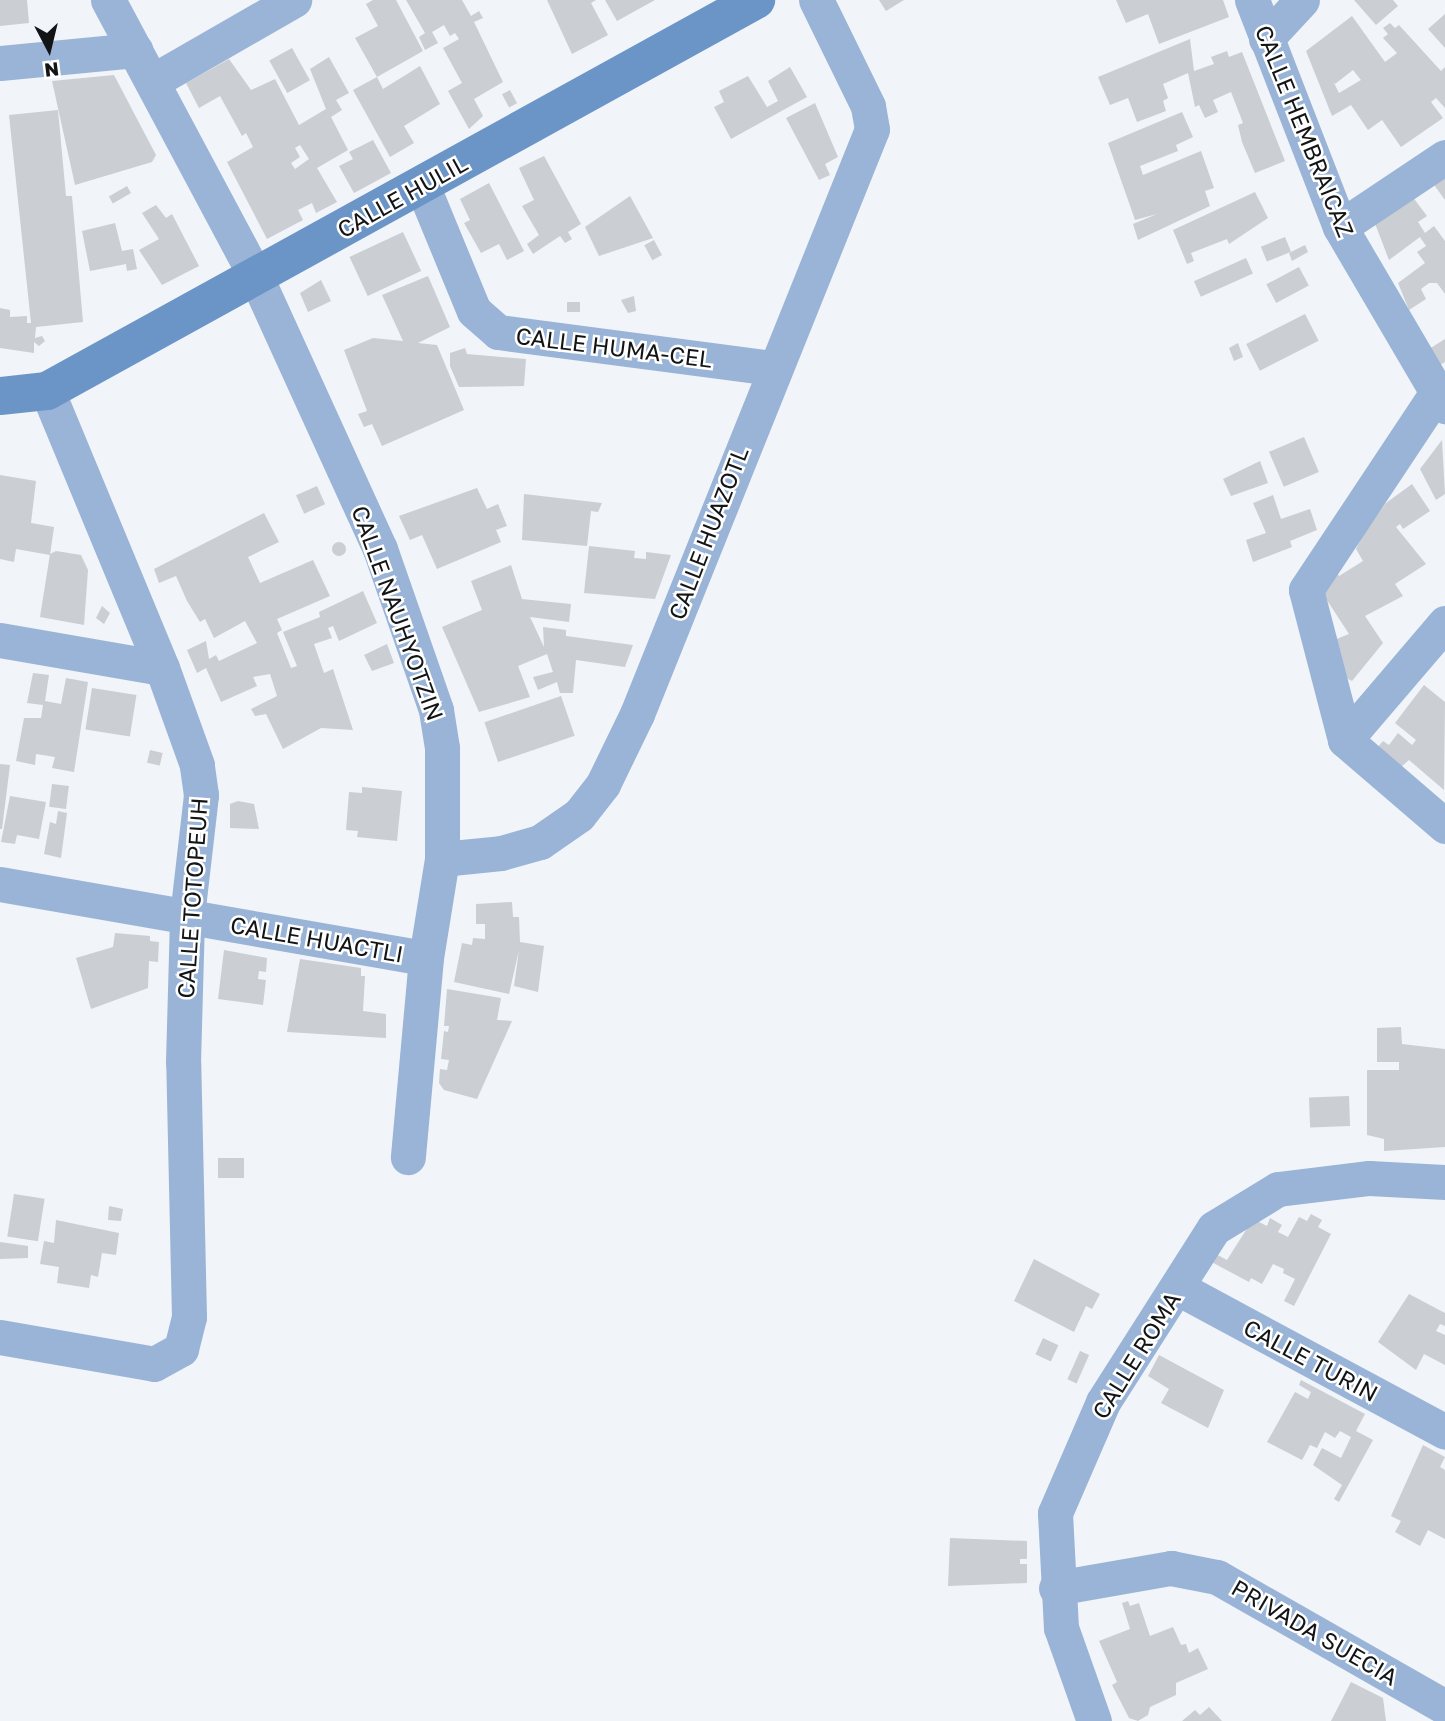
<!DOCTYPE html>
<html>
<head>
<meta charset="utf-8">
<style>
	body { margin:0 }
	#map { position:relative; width:1445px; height:1721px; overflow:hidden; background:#f1f4f8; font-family:"Golos Text",sans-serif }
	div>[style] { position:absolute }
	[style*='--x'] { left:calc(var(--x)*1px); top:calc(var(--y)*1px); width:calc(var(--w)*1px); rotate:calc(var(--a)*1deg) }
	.building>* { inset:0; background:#cbced2; transform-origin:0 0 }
	.round { border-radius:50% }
	.street>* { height:35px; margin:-17.5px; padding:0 17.5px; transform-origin:17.5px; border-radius:17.5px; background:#99b4d7 }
	.secondary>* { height:38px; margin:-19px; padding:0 19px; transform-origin:19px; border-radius:19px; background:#6c95c7 }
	span { translate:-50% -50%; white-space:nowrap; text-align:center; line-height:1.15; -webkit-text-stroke:5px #fff; paint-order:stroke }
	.street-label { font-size:23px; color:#131415 }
	.north { position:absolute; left:14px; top:14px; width:70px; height:70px; -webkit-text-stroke:5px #fff; paint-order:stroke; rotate:173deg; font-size:19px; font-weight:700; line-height:28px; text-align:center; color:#131415 }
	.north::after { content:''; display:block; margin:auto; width:24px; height:32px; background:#131415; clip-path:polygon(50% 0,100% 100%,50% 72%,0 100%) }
</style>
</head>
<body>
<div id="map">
	<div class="building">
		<i style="clip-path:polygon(0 0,27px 0,29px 23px,0 26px)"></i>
		<i style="clip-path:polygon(373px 0,396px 0,423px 51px,377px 77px,355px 38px,378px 26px,366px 4px)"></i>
		<i style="clip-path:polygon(406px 0,462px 0,471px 16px,479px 11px,483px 18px,474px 22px,503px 82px,474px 99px,483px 116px,469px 129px,448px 91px,462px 83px,443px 48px,459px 39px,455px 33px,450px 36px,444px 25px,432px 32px,438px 43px,425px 50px,419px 37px,425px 33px)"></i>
		<i style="clip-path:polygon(547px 0,596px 0,591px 3px,608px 35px,572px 54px)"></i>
		<i style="clip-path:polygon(605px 0,655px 0,617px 21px)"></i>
		<i style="clip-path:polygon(879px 0,904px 0,886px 11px)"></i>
		<i style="clip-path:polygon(1116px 0,1223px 0,1229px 17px,1159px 44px,1148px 14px,1126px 23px)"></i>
		<i style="clip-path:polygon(1354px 0,1393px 0,1398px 6px,1376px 25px)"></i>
		<i style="clip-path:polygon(1445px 14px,1445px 48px,1428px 29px)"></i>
		<i style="clip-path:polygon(evenodd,1352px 16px,1385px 62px,1397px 53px,1383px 38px,1388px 34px,1383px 28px,1390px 23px,1395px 28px,1399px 25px,1441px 71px,1445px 67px,1445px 108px,1436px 98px,1431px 102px,1443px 118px,1401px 147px,1382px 120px,1368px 130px,1351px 105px,1332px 116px,1306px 51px,1352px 16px,1353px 70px,1361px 80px,1339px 93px,1333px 81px,1335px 84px,1353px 70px)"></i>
		<i style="clip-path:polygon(1190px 39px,1194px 71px,1214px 64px,1211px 57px,1227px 51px,1229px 57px,1242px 52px,1285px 161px,1255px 173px,1242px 142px,1238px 125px,1243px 123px,1231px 92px,1213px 100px,1218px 112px,1205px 118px,1199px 105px,1195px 107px,1188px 73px,1163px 84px,1168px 98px,1163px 101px,1166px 111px,1137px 122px,1128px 98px,1110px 105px,1098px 77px)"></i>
		<i style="left:292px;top:48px;width:37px;height:26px;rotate:61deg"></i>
		<i style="clip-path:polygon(evenodd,329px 57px,349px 93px,336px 100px,342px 110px,331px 117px,348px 150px,317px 168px,337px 202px,316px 213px,312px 203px,298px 210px,303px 220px,267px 239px,227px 162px,253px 147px,246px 133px,242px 136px,220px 96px,199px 108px,186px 83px,229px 59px,251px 90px,275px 79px,299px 125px,326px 109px,310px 69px,329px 57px,300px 145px,309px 159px,295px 169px,291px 163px,300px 157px,295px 148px,300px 145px)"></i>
		<i style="clip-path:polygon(420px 66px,440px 104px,404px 126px,414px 143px,390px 157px,353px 90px,377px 77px,383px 89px)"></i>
		<i style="clip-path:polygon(790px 67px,807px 97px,731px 139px,714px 107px,724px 102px,719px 91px,748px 76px,767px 107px,778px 101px,768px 81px)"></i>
		<i style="clip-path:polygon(114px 75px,156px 155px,152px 162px,75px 185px,52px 81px)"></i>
		<i style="left:510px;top:90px;width:15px;height:9px;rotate:62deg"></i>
		<i style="clip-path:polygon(815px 103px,838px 157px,825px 164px,830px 175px,819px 180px,786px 118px)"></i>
		<i style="clip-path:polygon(58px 110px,66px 196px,72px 196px,83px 322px,36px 327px,35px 338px,42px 336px,45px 341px,39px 346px,34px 342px,34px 353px,0 348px,0 308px,10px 310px,10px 317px,27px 316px,27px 323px,31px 323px,9px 115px)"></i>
		<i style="clip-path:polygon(1182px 112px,1193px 137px,1176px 145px,1178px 151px,1140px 166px,1143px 175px,1201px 151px,1214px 188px,1205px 191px,1210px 206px,1138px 240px,1133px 224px,1157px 214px,1135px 220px,1108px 143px)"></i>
		<i style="clip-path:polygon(373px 140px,391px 173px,354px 193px,339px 166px,353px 159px,349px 152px)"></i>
		<i style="clip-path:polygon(544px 156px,581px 224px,568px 232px,572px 239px,565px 243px,560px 236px,533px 254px,527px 244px,539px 235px,522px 206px,534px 200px,519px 168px)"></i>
		<i style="clip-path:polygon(1445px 174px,1445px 200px,1432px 182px)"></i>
		<i style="clip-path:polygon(489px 183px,524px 251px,507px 260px,499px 244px,481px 253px,464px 223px,470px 220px,460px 199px)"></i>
		<i style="left:127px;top:186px;width:8px;height:21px;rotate:60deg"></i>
		<i style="clip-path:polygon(1255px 192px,1268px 218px,1229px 244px,1227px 239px,1191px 253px,1194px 261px,1187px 264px,1173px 230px)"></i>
		<i style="clip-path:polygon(630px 196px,653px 238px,599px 256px,585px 227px)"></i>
		<i style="clip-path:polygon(1412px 196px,1427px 216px,1418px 222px,1425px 233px,1434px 226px,1445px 241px,1445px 294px,1437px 283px,1429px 283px,1421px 289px,1426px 299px,1409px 310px,1398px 283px,1425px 263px,1417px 252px,1426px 246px,1420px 237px,1389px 260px,1374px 221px)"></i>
		<i style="clip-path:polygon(156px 205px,166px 218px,172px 214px,199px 266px,162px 285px,139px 250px,159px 239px,142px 213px)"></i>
		<i style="clip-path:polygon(115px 223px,122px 251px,133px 249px,137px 269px,127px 271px,126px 264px,90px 271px,82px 231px)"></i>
		<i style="left:403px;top:232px;width:43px;height:59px;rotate:65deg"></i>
		<i style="left:1285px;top:237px;width:16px;height:26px;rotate:68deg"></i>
		<i style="left:654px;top:240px;width:17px;height:11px;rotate:62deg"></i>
		<i style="clip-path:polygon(1305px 245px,1308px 252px,1292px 261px,1289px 253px)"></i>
		<i style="left:1246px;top:258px;width:17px;height:57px;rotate:66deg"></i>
		<i style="left:1299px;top:267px;width:21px;height:37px;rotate:62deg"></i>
		<i style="clip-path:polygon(428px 276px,450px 327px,418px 343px,437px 345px,464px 410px,382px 446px,372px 424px,364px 427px,358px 414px,367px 411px,344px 350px,373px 338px,403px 341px,382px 295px)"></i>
		<i style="clip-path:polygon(321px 280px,331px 301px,308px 312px,300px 293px)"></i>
		<i style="clip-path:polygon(634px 296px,636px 311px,628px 313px,621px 300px)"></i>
		<i style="left:567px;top:302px;width:13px;height:10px"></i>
		<i style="left:1305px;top:314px;width:30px;height:66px;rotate:63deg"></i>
		<i style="clip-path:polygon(1445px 339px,1445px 362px,1440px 365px,1429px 349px)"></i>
		<i style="clip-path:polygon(1238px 343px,1243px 357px,1234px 361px,1229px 348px)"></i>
		<i style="clip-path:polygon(465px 348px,467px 354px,526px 359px,524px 386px,459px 387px,450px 366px,450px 353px)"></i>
		<i style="left:1304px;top:437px;width:38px;height:38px;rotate:67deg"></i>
		<i style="clip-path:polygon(1442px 440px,1445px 494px,1436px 500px,1420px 469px)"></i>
		<i style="clip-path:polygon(1260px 461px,1268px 483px,1231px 496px,1223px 479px)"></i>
		<i style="clip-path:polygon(0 475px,36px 481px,31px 523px,54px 527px,50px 555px,16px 549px,14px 562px,0 559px)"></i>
		<i style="clip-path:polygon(1412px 484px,1430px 511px,1403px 529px,1400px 524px,1396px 527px,1426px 564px,1395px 584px,1403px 596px,1365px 616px,1383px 643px,1352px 681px,1340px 675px,1334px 640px,1349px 634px,1321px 591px,1335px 569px,1339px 576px,1363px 561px,1356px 549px,1363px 534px,1386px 503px)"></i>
		<i style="left:317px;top:486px;width:20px;height:23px;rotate:66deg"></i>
		<i style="clip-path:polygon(477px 488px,487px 509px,498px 504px,507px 526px,496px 530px,501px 542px,437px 569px,422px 535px,410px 540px,399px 516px)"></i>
		<i style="clip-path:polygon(524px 494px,602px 503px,598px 512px,591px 511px,587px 546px,522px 540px)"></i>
		<i style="clip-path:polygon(1273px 495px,1281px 519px,1310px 509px,1317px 530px,1290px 541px,1292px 547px,1253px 562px,1246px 540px,1266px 533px,1253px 503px)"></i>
		<i style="clip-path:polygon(264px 513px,279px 542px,248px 557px,260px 583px,313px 560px,330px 596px,277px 619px,282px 630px,277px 633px,291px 668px,297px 666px,283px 632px,320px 617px,319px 612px,363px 591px,377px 623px,339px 641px,333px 626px,328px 628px,332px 638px,314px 644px,324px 673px,333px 669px,353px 730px,321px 728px,283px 749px,266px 714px,255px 716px,251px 709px,277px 696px,270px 674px,253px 677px,257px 686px,221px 702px,206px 668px,197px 673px,187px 650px,206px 641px,209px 659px,216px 655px,219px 661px,257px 643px,245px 621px,214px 638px,205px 619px,200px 622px,187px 601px,176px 576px,159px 583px,154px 569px)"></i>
		<i class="round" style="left:332px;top:542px;width:14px;height:14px"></i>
		<i style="clip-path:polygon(589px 546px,635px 551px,634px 558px,646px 559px,646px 552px,671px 555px,655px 599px,584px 593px)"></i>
		<i style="clip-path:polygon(56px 551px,81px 555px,88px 570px,84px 625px,40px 617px,50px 554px)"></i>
		<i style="clip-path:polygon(511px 565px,522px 599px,571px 604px,569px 622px,530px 617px,544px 647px,543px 627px,566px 630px,566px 636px,633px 645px,625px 667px,576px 660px,573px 693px,560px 693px,557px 682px,538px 690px,533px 677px,553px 672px,547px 654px,518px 666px,530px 697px,479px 712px,442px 627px,482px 610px,471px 581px)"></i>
		<i style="clip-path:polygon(102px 606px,110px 613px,104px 624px,96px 618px)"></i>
		<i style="clip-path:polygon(387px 644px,394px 663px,372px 671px,364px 655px)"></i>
		<i style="clip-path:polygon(33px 673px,49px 675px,45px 701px,61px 704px,66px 678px,88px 682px,74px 772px,52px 768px,55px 757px,36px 754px,35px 765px,16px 761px,24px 718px,41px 718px,43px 705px,27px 703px)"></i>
		<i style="clip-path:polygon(1424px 685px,1445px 702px,1444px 790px,1409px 760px,1392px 775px,1371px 755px,1383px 741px,1389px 745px,1398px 733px,1412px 745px,1416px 740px,1395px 723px)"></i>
		<i style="left:92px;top:688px;width:45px;height:42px;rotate:9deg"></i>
		<i style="left:561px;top:696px;width:42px;height:81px;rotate:71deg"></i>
		<i style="left:150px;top:750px;width:13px;height:13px;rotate:13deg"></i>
		<i style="clip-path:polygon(0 764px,10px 765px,2px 829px,0 829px)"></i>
		<i style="left:52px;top:784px;width:17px;height:23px;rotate:7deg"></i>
		<i style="clip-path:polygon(362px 787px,402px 791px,397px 841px,357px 837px,358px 831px,346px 830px,349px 792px,362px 793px)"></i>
		<i style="clip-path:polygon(10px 796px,46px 802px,39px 839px,17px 835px,15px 844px,1px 842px)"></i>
		<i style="clip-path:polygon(238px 801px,254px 804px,259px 829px,230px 828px,230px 804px)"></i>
		<i style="clip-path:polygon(58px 811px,67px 813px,61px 858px,44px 854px,50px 822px,56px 824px)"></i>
		<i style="clip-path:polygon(512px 902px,513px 917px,519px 917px,520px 942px,544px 946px,538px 992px,514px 986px,519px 950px,509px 994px,454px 982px,462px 943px,472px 945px,473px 938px,485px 939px,485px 924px,476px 924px,476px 904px)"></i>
		<i style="clip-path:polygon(115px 933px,150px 936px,150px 941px,159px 942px,158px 962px,149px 961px,148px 988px,91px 1009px,76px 958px,113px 947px)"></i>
		<i style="clip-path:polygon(224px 950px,267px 958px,266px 972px,259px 971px,258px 979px,266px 980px,263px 1005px,218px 999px)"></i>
		<i style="clip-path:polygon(300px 959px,361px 968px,361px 976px,365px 976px,363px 1011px,386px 1014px,386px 1038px,287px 1032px)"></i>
		<i style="clip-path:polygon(447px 989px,501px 998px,497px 1020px,512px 1021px,477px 1099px,444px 1090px,439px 1083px,440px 1069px,447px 1070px,449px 1060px,441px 1059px,444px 1031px,448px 1032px,449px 1026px,444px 1026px)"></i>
		<i style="clip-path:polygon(1401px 1027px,1402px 1044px,1445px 1049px,1445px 1147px,1384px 1151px,1384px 1139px,1367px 1135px,1367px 1070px,1399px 1070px,1399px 1062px,1377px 1062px,1377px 1028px)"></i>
		<i style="left:1349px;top:1096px;width:30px;height:40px;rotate:88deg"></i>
		<i style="left:218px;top:1158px;width:26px;height:20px"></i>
		<i style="left:14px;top:1194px;width:31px;height:43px;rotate:9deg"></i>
		<i style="clip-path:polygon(109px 1206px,123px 1209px,121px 1221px,108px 1220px)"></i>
		<i style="clip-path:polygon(1311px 1214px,1322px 1220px,1318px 1227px,1331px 1234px,1294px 1306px,1284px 1301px,1295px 1279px,1283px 1273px,1284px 1269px,1273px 1264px,1262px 1284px,1251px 1278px,1249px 1282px,1204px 1258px,1210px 1251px,1227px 1260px,1253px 1219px,1267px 1226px,1270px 1218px,1282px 1225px,1278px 1232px,1288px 1237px,1299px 1217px,1307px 1221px)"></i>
		<i style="clip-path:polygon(56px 1220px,119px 1233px,116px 1255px,102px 1253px,98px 1277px,91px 1275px,89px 1288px,57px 1283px,59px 1267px,40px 1264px,44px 1241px,54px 1243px)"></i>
		<i style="clip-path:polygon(0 1242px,28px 1246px,28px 1258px,0 1259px)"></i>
		<i style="clip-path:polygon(1034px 1259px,1100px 1294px,1092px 1309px,1086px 1306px,1074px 1332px,1014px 1301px)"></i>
		<i style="clip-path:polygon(1409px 1294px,1445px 1313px,1445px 1326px,1440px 1324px,1436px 1331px,1445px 1335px,1445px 1365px,1424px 1354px,1416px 1370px,1378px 1342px)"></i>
		<i style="left:1043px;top:1338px;width:17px;height:18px;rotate:25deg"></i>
		<i style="left:1080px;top:1351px;width:10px;height:31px;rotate:24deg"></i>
		<i style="clip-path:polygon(1159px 1355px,1224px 1390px,1208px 1428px,1161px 1403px,1169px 1389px,1148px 1376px)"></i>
		<i style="clip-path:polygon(1301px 1380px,1365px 1414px,1356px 1431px,1373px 1440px,1339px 1502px,1334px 1499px,1342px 1485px,1313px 1465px,1322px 1448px,1341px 1458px,1351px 1437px,1340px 1431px,1335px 1438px,1325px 1432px,1317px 1448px,1310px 1445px,1302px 1460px,1267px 1442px,1295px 1392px,1308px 1399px,1311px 1392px,1299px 1385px)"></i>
		<i style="clip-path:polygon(1423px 1445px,1445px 1457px,1440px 1467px,1445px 1470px,1445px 1539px,1428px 1530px,1420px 1546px,1395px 1532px,1401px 1521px,1391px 1516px)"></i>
		<i style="clip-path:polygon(950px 1538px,1027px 1541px,1027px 1559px,1020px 1559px,1020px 1564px,1027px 1564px,1027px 1583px,948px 1586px)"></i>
		<i style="clip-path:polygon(1128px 1601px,1130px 1606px,1139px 1603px,1150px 1636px,1173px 1627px,1181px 1645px,1186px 1644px,1189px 1653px,1198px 1648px,1208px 1669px,1176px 1683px,1176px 1695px,1150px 1707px,1148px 1715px,1138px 1721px,1129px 1718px,1112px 1685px,1117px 1682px,1099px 1641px,1130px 1629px,1122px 1603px)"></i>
		<i style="clip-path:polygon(1351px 1682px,1383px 1698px,1386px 1721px,1331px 1721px)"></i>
		<i style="clip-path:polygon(1209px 1707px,1222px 1721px,1182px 1721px,1195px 1710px,1200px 1715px)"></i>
	</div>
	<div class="street">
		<i style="--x:108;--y:0;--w:314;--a:61.9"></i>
		<i style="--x:256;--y:277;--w:299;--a:65.5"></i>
		<i style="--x:380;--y:549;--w:170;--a:70.8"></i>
		<i style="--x:436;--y:710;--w:38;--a:81"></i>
		<i style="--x:442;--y:748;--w:111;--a:90"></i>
		<i style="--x:442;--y:859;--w:100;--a:99.2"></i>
		<i style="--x:426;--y:958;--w:200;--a:95.2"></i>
		<i style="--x:1252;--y:0;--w:243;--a:68.8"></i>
		<i style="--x:1340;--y:227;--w:208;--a:59.6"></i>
		<i style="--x:1266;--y:39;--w:53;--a:-47.3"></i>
		<i style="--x:0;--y:63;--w:136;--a:-5.5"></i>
		<i style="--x:153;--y:81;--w:163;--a:-29.9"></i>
		<i style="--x:422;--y:185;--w:136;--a:67.6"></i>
		<i style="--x:474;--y:311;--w:32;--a:41"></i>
		<i style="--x:498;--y:332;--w:277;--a:7.5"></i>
		<i style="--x:1340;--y:227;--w:126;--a:-33.7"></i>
		<i style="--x:1436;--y:394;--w:235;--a:123.6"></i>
		<i style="--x:1306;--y:590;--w:155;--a:75.4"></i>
		<i style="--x:1345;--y:740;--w:132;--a:40.7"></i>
		<i style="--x:0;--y:640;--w:164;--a:9.8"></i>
		<i style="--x:1345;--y:740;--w:154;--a:-49.5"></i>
		<i style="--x:442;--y:859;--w:59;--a:-5.8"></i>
		<i style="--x:501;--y:853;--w:41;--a:-15.8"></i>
		<i style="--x:540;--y:842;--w:47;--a:-34.7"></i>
		<i style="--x:579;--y:815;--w:39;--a:-52"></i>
		<i style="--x:603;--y:784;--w:78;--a:-64.1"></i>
		<i style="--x:637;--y:714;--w:630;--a:-68.11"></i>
		<i style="--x:872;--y:129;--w:23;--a:-100"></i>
		<i style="--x:868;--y:106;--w:118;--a:-116.1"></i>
		<i style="--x:0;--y:884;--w:432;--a:9.9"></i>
		<i style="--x:1178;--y:1288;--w:303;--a:28.3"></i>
		<i style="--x:0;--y:1337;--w:156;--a:9.9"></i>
		<i style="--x:154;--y:1364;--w:31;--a:-29"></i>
		<i style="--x:181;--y:1349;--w:33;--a:-76"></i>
		<i style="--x:189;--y:1317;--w:255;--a:-91.3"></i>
		<i style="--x:183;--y:1062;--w:146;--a:-88.4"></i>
		<i style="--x:187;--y:916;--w:122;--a:-83.4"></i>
		<i style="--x:201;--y:795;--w:30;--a:-98"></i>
		<i style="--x:197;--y:765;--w:103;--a:-109.8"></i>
		<i style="--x:162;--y:668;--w:300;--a:-112.5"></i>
		<i style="--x:1056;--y:1588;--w:117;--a:-9.9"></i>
		<i style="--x:1171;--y:1568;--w:47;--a:11.1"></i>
		<i style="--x:1217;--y:1577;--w:262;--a:29.7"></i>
		<i style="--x:1094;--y:1721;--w:99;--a:-109.5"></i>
		<i style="--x:1061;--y:1628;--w:115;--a:-93"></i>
		<i style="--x:1055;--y:1513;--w:121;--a:-66.6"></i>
		<i style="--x:1103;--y:1402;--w:206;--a:-57.5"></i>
		<i style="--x:1214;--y:1228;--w:75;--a:-31.4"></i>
		<i style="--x:1278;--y:1189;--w:92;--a:-6.9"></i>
		<i style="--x:1369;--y:1178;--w:76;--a:3"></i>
	</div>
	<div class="secondary">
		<i style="--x:0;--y:396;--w:47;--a:-6.1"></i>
		<i style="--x:47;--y:391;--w:810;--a:-28.88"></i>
	</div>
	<div class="street-label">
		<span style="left:1305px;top:131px;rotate:68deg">CALLE HEMBRAICAZ</span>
		<span style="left:402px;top:196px;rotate:-29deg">CALLE HULIL</span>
		<span style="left:614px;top:347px;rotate:7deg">CALLE HUMA-CEL</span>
		<span style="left:708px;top:533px;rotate:-69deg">CALLE HUAZOTL</span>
		<span style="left:398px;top:613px;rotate:70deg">CALLE NAUHYOTZIN</span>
		<span style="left:192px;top:898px;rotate:-86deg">CALLE TOTOPEUH</span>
		<span style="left:317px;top:939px;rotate:10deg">CALLE HUACTLI</span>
		<span style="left:1136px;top:1355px;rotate:-58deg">CALLE ROMA</span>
		<span style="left:1311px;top:1360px;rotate:28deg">CALLE TURIN</span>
		<span style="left:1315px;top:1632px;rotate:30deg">PRIVADA SUECIA</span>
	</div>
	<div class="north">N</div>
</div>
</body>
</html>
